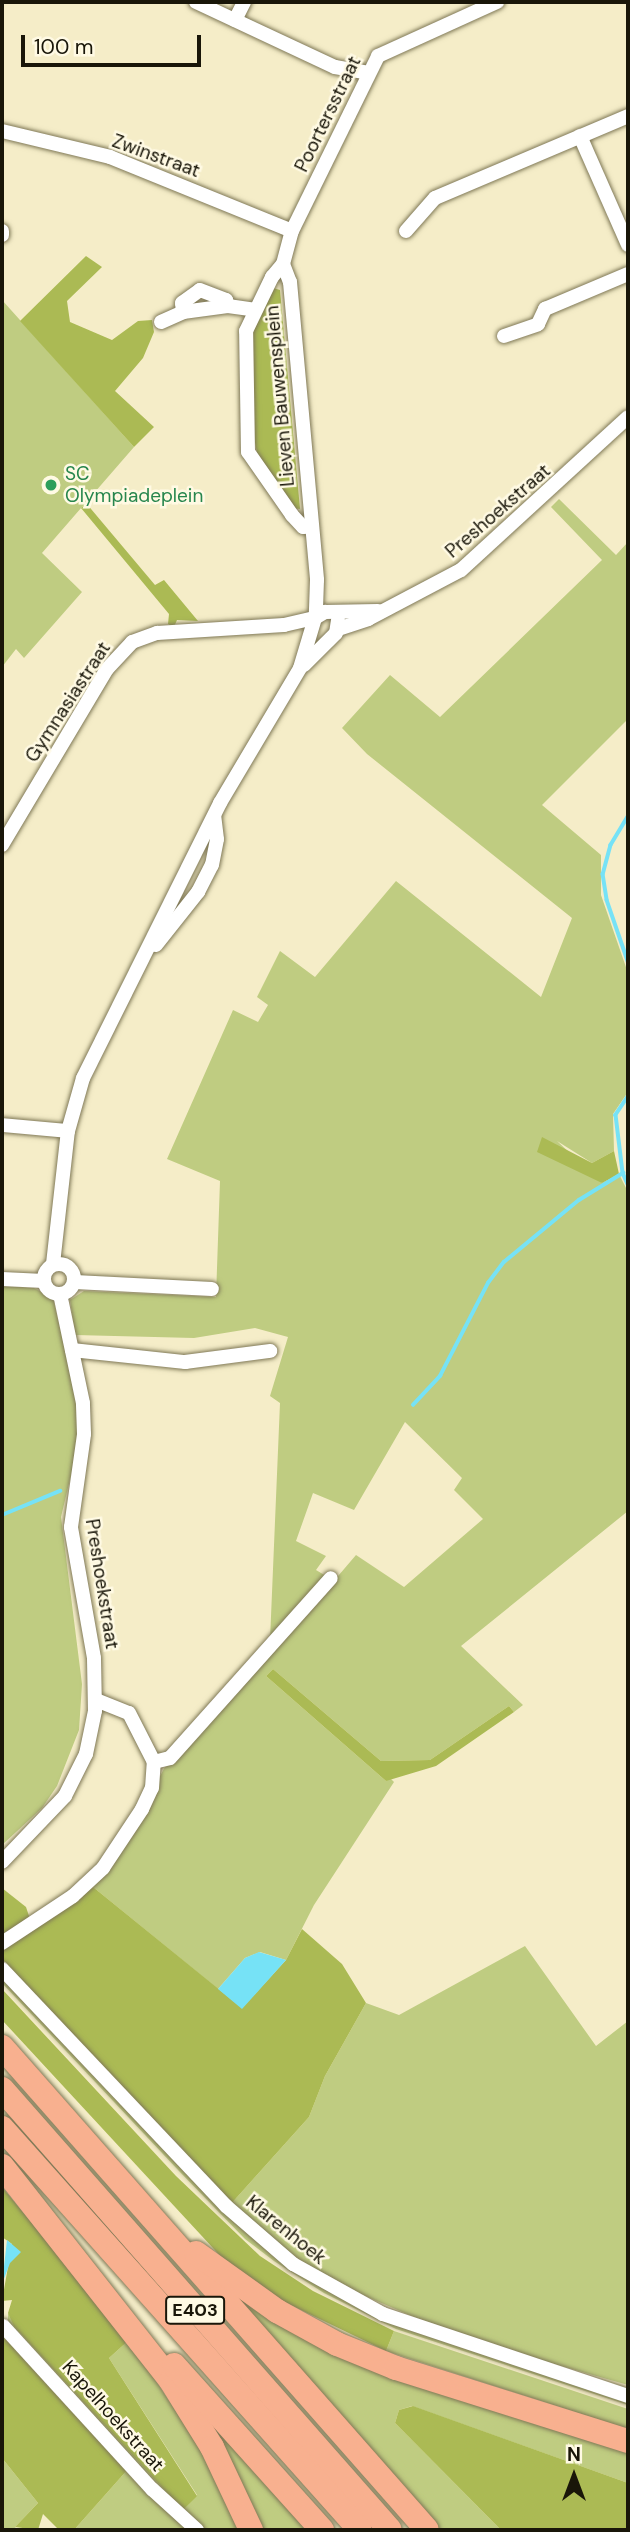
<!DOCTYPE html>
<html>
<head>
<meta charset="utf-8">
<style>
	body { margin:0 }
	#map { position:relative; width:630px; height:2532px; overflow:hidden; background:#f5edc8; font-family:"DM Sans",sans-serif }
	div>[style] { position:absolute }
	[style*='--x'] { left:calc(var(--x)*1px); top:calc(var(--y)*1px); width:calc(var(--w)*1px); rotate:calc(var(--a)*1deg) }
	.green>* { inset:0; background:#bfcc81 }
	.forest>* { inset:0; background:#abba54 }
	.water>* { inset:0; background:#76e2f6 }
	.stream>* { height:3.5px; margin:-1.75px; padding:0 1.75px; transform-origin:1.75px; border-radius:1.75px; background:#76e2f6 }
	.roads { filter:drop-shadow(0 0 2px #7f7856) drop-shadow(0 0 2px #7f7856) }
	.street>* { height:14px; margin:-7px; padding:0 7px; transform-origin:7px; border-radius:7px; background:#fff }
	.street>.ring { margin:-7px; padding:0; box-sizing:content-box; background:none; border:14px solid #fff; border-radius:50% }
	.highway>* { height:24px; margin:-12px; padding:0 12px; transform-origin:12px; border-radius:12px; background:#f8b08f }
	.dots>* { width:19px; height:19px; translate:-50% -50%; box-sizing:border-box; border:4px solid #fffae4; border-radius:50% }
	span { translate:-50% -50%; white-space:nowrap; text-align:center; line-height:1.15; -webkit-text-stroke:5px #fffae4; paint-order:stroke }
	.shield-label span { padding:2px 5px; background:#fffae4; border:2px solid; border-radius:5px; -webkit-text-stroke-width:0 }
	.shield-label { font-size:18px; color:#191609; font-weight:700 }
	.street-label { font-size:19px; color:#191609 }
	.leisure-label { font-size:19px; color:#27864d }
	.left { translate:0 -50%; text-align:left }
	.frame { position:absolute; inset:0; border:4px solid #191609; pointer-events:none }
	.north { position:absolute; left:539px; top:2441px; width:70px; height:70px; -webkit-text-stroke:5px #fffae4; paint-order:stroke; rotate:0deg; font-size:19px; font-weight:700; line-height:28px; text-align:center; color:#191609 }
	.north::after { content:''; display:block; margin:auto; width:24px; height:32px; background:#191609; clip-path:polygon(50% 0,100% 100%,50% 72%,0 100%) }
	.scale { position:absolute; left:21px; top:35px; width:180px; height:32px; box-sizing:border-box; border:4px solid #191609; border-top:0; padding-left:9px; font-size:21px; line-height:24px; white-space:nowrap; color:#191609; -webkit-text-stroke:5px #fffae4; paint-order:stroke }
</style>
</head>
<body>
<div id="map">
	<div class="green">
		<i style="clip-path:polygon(2px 300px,134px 447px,42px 553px,82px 592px,24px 658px,16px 649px,2px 667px)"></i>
		<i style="clip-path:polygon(559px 499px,616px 555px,628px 542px,628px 719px,542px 805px,601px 855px,601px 895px,628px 973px,628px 1092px,613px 1114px,614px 1151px,592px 1163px,557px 1141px,602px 1183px,619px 1174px,628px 1192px,628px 1511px,461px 1646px,523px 1705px,514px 1712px,509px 1706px,430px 1760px,381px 1761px,273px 1669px,266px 1676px,386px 1781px,389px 1777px,394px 1782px,314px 1905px,286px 1960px,260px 1952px,245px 1958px,218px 1989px,93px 1887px,115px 1859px,165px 1767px,257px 1671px,356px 1555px,404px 1587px,483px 1519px,454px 1490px,462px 1478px,405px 1422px,354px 1510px,313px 1493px,296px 1541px,326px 1556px,316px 1570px,326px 1576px,270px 1640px,280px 1403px,270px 1396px,288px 1337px,255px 1328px,194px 1338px,75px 1335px,70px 1300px,84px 1291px,216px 1297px,220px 1181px,167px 1159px,233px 1010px,258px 1022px,268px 1005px,257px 997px,280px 951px,315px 977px,396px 881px,541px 997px,572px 918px,367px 754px,342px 728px,390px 675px,440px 717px,602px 560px,551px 507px)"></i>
		<i style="clip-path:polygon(2px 1286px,34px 1288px,53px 1298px,79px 1410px,76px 1454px,61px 1517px,82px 1684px,79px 1730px,57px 1786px,42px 1808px,2px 1845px)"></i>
		<i style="clip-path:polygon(525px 1946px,596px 2046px,628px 2021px,628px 2385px,463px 2338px,321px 2277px,230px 2205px,309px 2117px,325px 2076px,366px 2003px,399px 2015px)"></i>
		<i style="clip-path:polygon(2px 1974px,117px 2097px,319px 2286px,628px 2400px,628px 2405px,396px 2329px,324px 2293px,274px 2261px,245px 2239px,179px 2171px,2px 1983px)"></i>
		<i style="clip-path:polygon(206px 2268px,238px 2293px,628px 2447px,628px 2483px,412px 2406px,399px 2410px,395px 2423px,501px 2530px,440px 2530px)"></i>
		<i style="clip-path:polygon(8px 2313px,183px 2510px,197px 2495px,109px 2358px,129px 2340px,196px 2442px,240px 2530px,203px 2530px,181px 2512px,8px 2325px)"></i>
		<i style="clip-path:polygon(394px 2331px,628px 2409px,628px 2429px,386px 2351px)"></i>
		<i style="clip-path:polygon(192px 2398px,309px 2530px,259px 2530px)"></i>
		<i style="clip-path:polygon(2px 2458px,38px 2503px,15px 2527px,18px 2530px,2px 2530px)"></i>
		<i style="clip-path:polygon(129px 2468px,190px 2530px,74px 2530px)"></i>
	</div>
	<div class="forest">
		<i style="clip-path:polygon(86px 256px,102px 267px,67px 301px,70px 322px,112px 340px,138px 321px,152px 320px,154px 332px,143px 358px,115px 391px,154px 427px,134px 447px,20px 321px)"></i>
		<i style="clip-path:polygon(273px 288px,280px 290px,300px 509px,292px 508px,258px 457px,252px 428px,250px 332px)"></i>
		<i style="clip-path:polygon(86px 503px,155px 585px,164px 580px,198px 621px,177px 620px,174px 627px,168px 624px,169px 614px,81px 508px)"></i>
		<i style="clip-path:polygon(542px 1137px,592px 1163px,614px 1151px,619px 1174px,602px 1183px,537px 1152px)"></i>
		<i style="clip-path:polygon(273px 1669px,381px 1761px,430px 1760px,509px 1706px,514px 1712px,436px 1766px,386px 1781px,266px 1676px)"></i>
		<i style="clip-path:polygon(93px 1887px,242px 2008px,286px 1960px,302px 1929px,342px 1964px,366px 2003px,325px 2076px,309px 2117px,230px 2205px,3px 1960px,4px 1949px,18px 1936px)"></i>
		<i style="clip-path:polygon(2px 1888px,26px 1907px,30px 1919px,2px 1934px)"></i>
		<i style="clip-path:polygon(2px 1989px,176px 2176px,260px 2256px,313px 2291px,394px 2331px,386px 2351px,272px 2296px,225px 2261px,2px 2020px)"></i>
		<i style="clip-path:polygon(2px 2187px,129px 2340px,109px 2358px,197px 2496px,183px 2510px,14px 2326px,8px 2313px,12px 2300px,2px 2301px,12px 2244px,2px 2237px)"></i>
		<i style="clip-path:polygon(2px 2332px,129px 2468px,74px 2530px,59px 2530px,43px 2514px,38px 2530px,15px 2527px,38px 2503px,2px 2458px)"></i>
		<i style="clip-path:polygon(413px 2406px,628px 2483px,628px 2530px,501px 2530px,395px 2423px,399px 2410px)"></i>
	</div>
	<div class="water">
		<i style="clip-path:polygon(259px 1952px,286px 1960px,242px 2009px,218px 1989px,245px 1958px)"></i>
		<i style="clip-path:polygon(7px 2240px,21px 2252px,10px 2263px,2px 2284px)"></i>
	</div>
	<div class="stream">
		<i style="--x:628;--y:817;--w:33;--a:121"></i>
		<i style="--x:611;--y:845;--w:30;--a:105"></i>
		<i style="--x:603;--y:874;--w:26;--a:81"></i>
		<i style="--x:607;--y:900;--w:65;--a:71"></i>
		<i style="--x:628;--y:1097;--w:22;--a:124"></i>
		<i style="--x:616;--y:1115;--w:58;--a:83.1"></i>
		<i style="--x:623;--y:1173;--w:12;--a:66"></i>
		<i style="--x:413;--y:1405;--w:40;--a:-47"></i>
		<i style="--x:440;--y:1376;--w:105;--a:-62.7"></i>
		<i style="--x:488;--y:1283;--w:26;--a:-53"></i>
		<i style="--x:504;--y:1262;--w:97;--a:-39.6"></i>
		<i style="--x:579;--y:1200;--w:52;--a:-31.5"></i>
		<i style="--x:2;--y:1515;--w:63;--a:-22.5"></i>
	</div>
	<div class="roads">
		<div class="street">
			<i style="--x:196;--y:2;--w:153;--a:25.1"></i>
			<i style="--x:335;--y:67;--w:34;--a:10"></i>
			<i style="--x:235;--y:20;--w:20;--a:-63"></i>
			<i style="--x:2;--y:131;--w:111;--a:13.5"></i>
			<i style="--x:110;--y:157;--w:196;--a:22.1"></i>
			<i style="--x:580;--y:136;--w:119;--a:66.2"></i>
			<i style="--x:2;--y:231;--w:4;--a:90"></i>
			<i style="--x:406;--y:231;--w:44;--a:-48.7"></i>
			<i style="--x:435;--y:198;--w:210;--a:-23"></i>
			<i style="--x:283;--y:264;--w:19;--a:69"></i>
			<i style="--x:290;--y:282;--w:299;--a:84.8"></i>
			<i style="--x:317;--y:580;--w:36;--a:92"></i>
			<i style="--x:183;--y:312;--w:9;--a:-96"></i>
			<i style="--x:182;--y:303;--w:22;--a:-36"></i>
			<i style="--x:200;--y:290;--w:28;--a:21"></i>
			<i style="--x:226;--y:300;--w:6;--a:72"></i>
			<i style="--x:161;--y:322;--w:24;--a:-24"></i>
			<i style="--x:183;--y:312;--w:45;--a:-7.6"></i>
			<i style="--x:228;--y:306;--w:28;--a:8"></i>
			<i style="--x:504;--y:336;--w:36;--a:-19"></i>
			<i style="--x:538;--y:324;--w:17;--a:-65"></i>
			<i style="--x:545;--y:309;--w:90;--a:-22.9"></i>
			<i style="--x:311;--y:526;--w:8;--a:173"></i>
			<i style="--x:303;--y:527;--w:16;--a:-133"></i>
			<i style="--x:292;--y:515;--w:77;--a:-124.9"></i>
			<i style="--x:248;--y:452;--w:121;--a:-90.9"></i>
			<i style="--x:246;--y:331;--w:60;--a:-64.3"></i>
			<i style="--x:272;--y:277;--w:17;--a:-50"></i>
			<i style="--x:283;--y:264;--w:34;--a:-75"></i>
			<i style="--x:292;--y:231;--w:195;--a:-63.8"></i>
			<i style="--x:378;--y:56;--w:131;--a:-24.4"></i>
			<i style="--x:338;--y:629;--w:32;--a:-18"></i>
			<i style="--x:368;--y:619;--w:105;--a:-27.8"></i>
			<i style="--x:461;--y:570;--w:226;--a:-42.5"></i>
			<i style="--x:304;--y:665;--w:45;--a:-45"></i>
			<i style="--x:336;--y:633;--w:13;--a:-81"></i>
			<i style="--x:2;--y:845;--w:205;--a:-59.2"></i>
			<i style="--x:107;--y:669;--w:37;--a:-47"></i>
			<i style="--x:132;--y:642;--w:27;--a:-20"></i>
			<i style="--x:157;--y:633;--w:127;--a:-3.6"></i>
			<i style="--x:284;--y:625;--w:32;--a:-13"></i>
			<i style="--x:156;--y:945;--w:68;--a:-51.6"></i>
			<i style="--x:198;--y:892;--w:30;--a:-63"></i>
			<i style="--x:212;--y:865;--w:26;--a:-79"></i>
			<i style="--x:217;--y:839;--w:23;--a:-97"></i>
			<i style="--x:2;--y:1125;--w:66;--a:5.2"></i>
			<i class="ring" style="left:44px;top:1264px;width:16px;height:16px"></i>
			<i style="--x:53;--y:1264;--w:134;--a:-83.6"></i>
			<i style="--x:68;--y:1131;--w:55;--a:-74.2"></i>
			<i style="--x:83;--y:1078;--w:307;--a:-63.5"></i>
			<i style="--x:220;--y:803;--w:157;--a:-59.3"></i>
			<i style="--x:300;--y:668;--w:52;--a:-73.3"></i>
			<i style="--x:315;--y:618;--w:12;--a:-31"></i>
			<i style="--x:325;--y:612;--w:53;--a:-1.1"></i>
			<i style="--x:2;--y:1279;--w:42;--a:2.7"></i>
			<i style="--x:75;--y:1282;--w:137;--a:2.9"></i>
			<i style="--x:72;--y:1350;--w:114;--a:6.1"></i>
			<i style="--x:185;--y:1362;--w:86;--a:-7.4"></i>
			<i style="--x:96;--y:1700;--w:35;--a:22"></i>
			<i style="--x:129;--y:1713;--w:55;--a:63"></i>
			<i style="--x:154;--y:1762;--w:16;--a:-14"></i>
			<i style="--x:170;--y:1758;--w:241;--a:-48.2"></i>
			<i style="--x:2;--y:1862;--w:91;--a:-46.3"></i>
			<i style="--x:65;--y:1796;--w:47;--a:-63.4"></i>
			<i style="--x:86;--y:1754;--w:44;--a:-78.2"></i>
			<i style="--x:95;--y:1711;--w:53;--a:-91.1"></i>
			<i style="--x:94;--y:1658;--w:133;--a:-100"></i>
			<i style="--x:71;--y:1527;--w:94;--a:-82"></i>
			<i style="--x:84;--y:1434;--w:31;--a:-92"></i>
			<i style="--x:83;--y:1403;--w:111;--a:-101.9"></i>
			<i style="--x:2;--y:1943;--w:85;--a:-33.5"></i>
			<i style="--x:73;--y:1896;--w:41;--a:-43"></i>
			<i style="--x:103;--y:1868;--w:71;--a:-56.5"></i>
			<i style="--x:142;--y:1809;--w:23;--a:-65"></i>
			<i style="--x:152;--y:1788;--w:26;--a:-86"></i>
			<i style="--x:2;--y:1969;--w:326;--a:46.6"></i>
			<i style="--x:226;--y:2206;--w:89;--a:40.9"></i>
			<i style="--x:293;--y:2264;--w:103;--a:29.1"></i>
			<i style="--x:383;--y:2314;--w:258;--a:18.5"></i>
			<i style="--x:3;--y:2326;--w:221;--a:47.6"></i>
			<i style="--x:152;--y:2489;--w:61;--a:42.3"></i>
		</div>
		<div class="highway">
			<i style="--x:2;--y:2047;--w:643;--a:48.65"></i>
			<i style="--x:2;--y:2089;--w:587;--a:48.66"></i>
			<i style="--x:2;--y:2128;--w:538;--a:48.31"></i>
			<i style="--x:2;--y:2166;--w:273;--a:51.8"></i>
			<i style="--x:171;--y:2381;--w:78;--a:58.2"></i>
			<i style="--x:212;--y:2447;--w:92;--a:64.8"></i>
			<i style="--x:196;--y:2253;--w:100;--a:35.6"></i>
			<i style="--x:277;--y:2311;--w:68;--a:28.8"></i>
			<i style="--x:337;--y:2344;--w:64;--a:22.1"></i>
			<i style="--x:396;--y:2368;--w:243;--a:17.5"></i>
			<i style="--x:174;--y:2365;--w:222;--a:48.1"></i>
		</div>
	</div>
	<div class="dots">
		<i style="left:51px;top:485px;background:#2e9e5b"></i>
	</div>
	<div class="shield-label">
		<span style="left:195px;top:2310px">E403</span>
	</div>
	<div class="street-label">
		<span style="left:328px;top:114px;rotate:-64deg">Poortersstraat</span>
		<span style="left:156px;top:156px;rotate:20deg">Zwinstraat</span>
		<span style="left:280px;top:396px;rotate:-95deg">Lieven Bauwensplein</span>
		<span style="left:498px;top:511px;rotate:-41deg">Preshoekstraat</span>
		<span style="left:68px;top:702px;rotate:-57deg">Gymnasiastraat</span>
		<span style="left:102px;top:1584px;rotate:81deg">Preshoekstraat</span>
		<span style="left:286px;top:2230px;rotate:39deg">Klarenhoek</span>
		<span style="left:113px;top:2416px;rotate:48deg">Kapelhoekstraat</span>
	</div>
	<div class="leisure-label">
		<span class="left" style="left:65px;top:485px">SC<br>Olympiadeplein</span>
	</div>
	<div class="frame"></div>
	<div class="north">N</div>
	<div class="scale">100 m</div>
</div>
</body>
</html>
